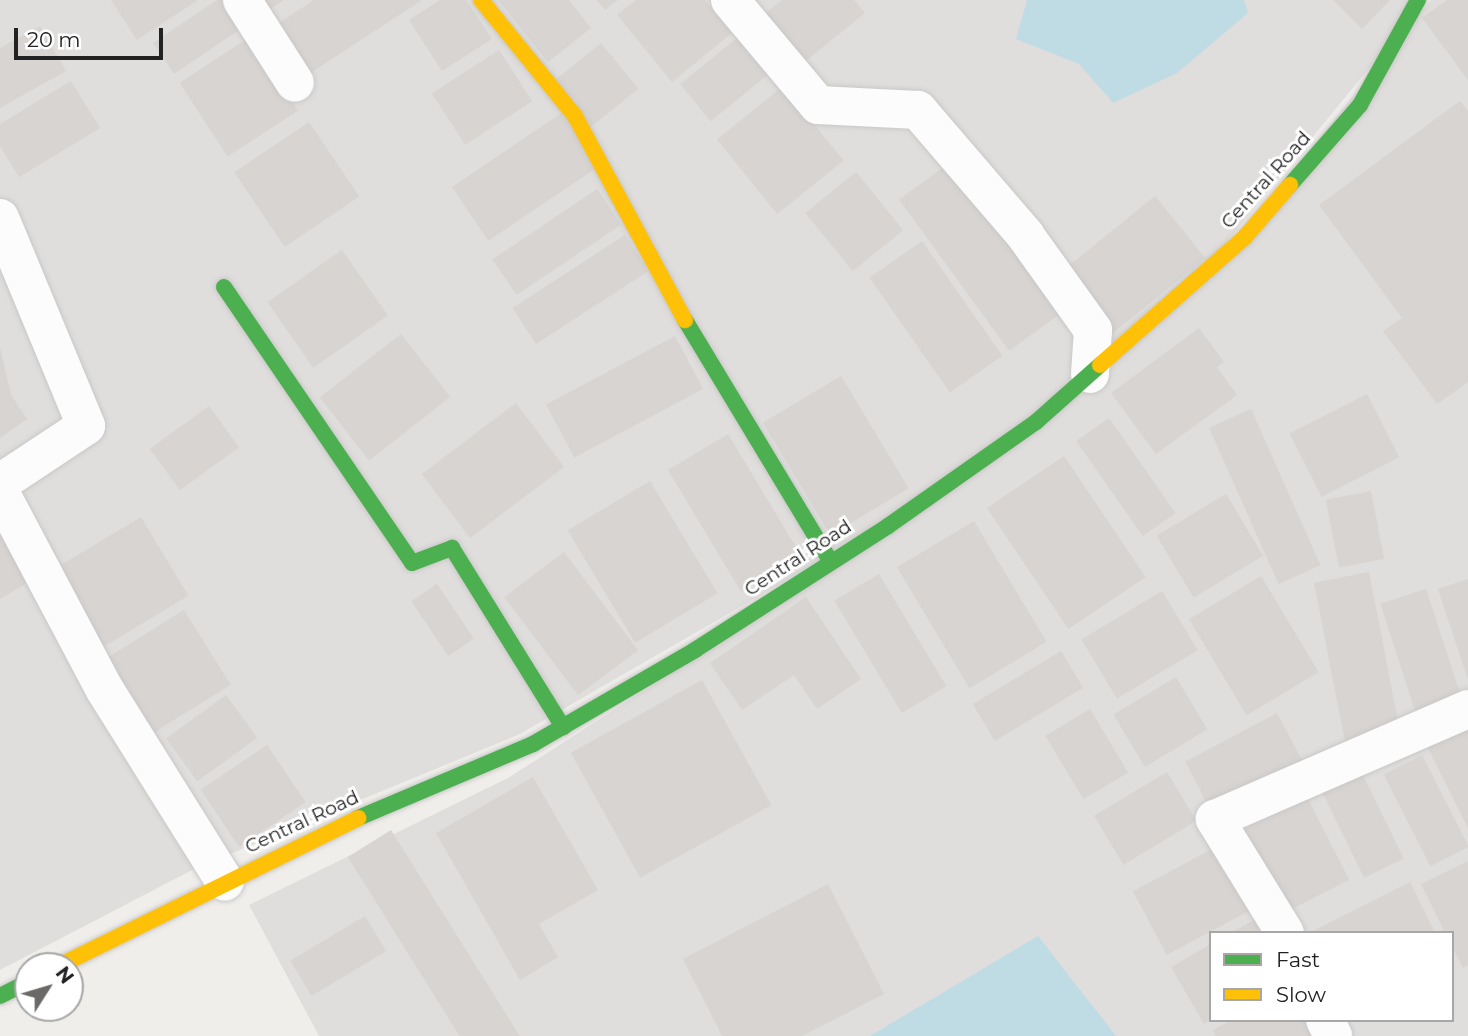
<!DOCTYPE html>
<html>
<head>
<meta charset="utf-8">
<style>
	body { margin:0 }
	#map { position:relative; width:1468px; height:1036px; overflow:hidden; background:#f0eeeb; font-family:Montserrat,sans-serif }
	div>[style] { position:absolute }
	[style*='--x'] { left:calc(var(--x)*1px); top:calc(var(--y)*1px); width:calc(var(--w)*1px); rotate:calc(var(--a)*1deg) }
	.residential>* { inset:0; background:#dfdedc }
	.water>* { inset:0; background:#bfdbe3 }
	.building>* { inset:0; background:#d7d4d2; transform-origin:0 0 }
	.roads { filter:drop-shadow(0 0 2px #c9c8c7) drop-shadow(0 0 2px #c9c8c7) }
	.street>* { height:38px; margin:-19px; padding:0 19px; transform-origin:19px; border-radius:19px; background:#fdfcfc }
	.fast>* { height:16px; margin:-8px; padding:0 8px; transform-origin:8px; border-radius:8px; background:#4caf50 }
	.slow>* { height:16px; margin:-8px; padding:0 8px; transform-origin:8px; border-radius:8px; background:#ffc107 }
	span { translate:-50% -50%; white-space:nowrap; text-align:center; line-height:1.15; -webkit-text-stroke:6px #fff; paint-order:stroke }
	.street-label { font-size:19px; color:#222 }
	.legend { position:absolute; left:1209px; top:931px; width:245px; height:91px; box-sizing:border-box; background:#fff; border:2px solid #a7a7a7; margin:0; padding:9px 12px; list-style:none; font-size:21px; color:#222 }
	.legend li { display:flex; align-items:center; gap:14px; height:35px }
	.legend b { width:35px; border:2px solid #a7a7a7 }
	.north { position:absolute; left:14px; top:952px; width:70px; height:70px; box-sizing:border-box; background:#fff; border:2px solid #a7a7a7; border-radius:50%; rotate:53deg; font-size:19px; font-weight:700; line-height:28px; text-align:center; color:#222 }
	.north::after { content:''; display:block; margin:auto; width:24px; height:32px; background:#6a6968; clip-path:polygon(50% 0,100% 100%,50% 72%,0 100%) }
	.scale { position:absolute; left:14px; top:28px; width:149px; height:32px; box-sizing:border-box; border:4px solid #222; border-top:0; padding-left:9px; font-size:21px; line-height:24px; white-space:nowrap; color:#222; -webkit-text-stroke:5px #fff; paint-order:stroke }
</style>
</head>
<body>
<div id="map">
	<div class="residential">
		<i style="clip-path:polygon(0 0,1425px 0,1210px 262px,948px 487px,520px 734px,196px 868px,0 970px)"></i>
		<i style="clip-path:polygon(evenodd,1431px 0,1468px 0,1468px 1036px,319px 1036px,249px 905px,508px 778px,834px 569px,1202px 282px,1431px 0,1211px 933px,1452px 933px,1452px 1020px,1211px 1020px,1211px 933px)"></i>
	</div>
	<div class="water">
		<i style="clip-path:polygon(1027px 0,1244px 0,1248px 13px,1177px 73px,1113px 103px,1079px 64px,1016px 39px)"></i>
		<i style="clip-path:polygon(1038px 936px,1116px 1036px,870px 1036px)"></i>
	</div>
	<div class="building">
		<i style="clip-path:polygon(111px 0,198px 0,137px 40px)"></i>
		<i style="clip-path:polygon(217px 0,232px 0,248px 24px,174px 74px,153px 43px)"></i>
		<i style="clip-path:polygon(251px 0,284px 0,260px 15px)"></i>
		<i style="clip-path:polygon(314px 0,422px 0,309px 74px,276px 25px)"></i>
		<i style="clip-path:polygon(440px 0,466px 0,492px 39px,442px 71px,409px 20px)"></i>
		<i style="clip-path:polygon(498px 0,569px 0,591px 28px,548px 62px)"></i>
		<i style="clip-path:polygon(597px 0,618px 0,605px 10px)"></i>
		<i style="clip-path:polygon(636px 0,705px 0,732px 33px,672px 82px,617px 15px)"></i>
		<i style="clip-path:polygon(782px 0,854px 0,865px 13px,796px 69px,757px 20px)"></i>
		<i style="clip-path:polygon(1333px 0,1390px 0,1362px 29px)"></i>
		<i style="clip-path:polygon(1447px 0,1468px 0,1468px 80px,1422px 18px)"></i>
		<i style="clip-path:polygon(40px 26px,66px 71px,0 108px,0 48px)"></i>
		<i style="left:250px;top:37px;width:88px;height:84px;rotate:57deg"></i>
		<i style="left:737px;top:38px;width:48px;height:73px;rotate:51deg"></i>
		<i style="left:601px;top:43px;width:59px;height:62px;rotate:51deg"></i>
		<i style="left:499px;top:50px;width:61px;height:80px;rotate:57deg"></i>
		<i style="clip-path:polygon(71px 81px,100px 128px,19px 177px,0 146px,0 124px)"></i>
		<i style="left:783px;top:86px;width:96px;height:85px;rotate:51deg"></i>
		<i style="clip-path:polygon(1460px 101px,1468px 111px,1468px 382px,1437px 404px,1383px 331px,1402px 318px,1319px 205px)"></i>
		<i style="left:563px;top:112px;width:65px;height:134px;rotate:56deg"></i>
		<i style="left:309px;top:122px;width:90px;height:90px;rotate:56deg"></i>
		<i style="left:955px;top:159px;width:187px;height:69px;rotate:54deg"></i>
		<i style="left:856px;top:172px;width:75px;height:65px;rotate:51deg"></i>
		<i style="left:597px;top:189px;width:43px;height:126px;rotate:56deg"></i>
		<i style="left:1155px;top:196px;width:80px;height:124px;rotate:51deg"></i>
		<i style="left:625px;top:235px;width:43px;height:134px;rotate:57deg"></i>
		<i style="left:922px;top:241px;width:140px;height:64px;rotate:55deg"></i>
		<i style="left:342px;top:250px;width:80px;height:91px;rotate:55deg"></i>
		<i style="clip-path:polygon(1199px 328px,1224px 362px,1217px 367px,1237px 395px,1156px 454px,1111px 393px)"></i>
		<i style="left:401px;top:334px;width:80px;height:103px;rotate:52deg"></i>
		<i style="left:675px;top:336px;width:60px;height:146px;rotate:62deg"></i>
		<i style="clip-path:polygon(0 347px,11px 395px,27px 419px,0 438px)"></i>
		<i style="left:841px;top:376px;width:131px;height:91px;rotate:59deg"></i>
		<i style="left:1367px;top:394px;width:71px;height:87px;rotate:63deg"></i>
		<i style="left:516px;top:403px;width:80px;height:118px;rotate:53deg"></i>
		<i style="left:209px;top:406px;width:51px;height:73px;rotate:54deg"></i>
		<i style="left:1251px;top:409px;width:171px;height:46px;rotate:66deg"></i>
		<i style="left:1109px;top:418px;width:116px;height:40px;rotate:55deg"></i>
		<i style="left:728px;top:434px;width:142px;height:70px;rotate:59deg"></i>
		<i style="left:1064px;top:456px;width:146px;height:93px;rotate:56deg"></i>
		<i style="left:650px;top:481px;width:131px;height:96px;rotate:59deg"></i>
		<i style="left:1371px;top:491px;width:69px;height:46px;rotate:79deg"></i>
		<i style="left:1226px;top:494px;width:72px;height:81px;rotate:59deg"></i>
		<i style="left:141px;top:517px;width:92px;height:99px;rotate:59deg"></i>
		<i style="left:974px;top:521px;width:141px;height:90px;rotate:59deg"></i>
		<i style="clip-path:polygon(0 525px,32px 580px,0 599px)"></i>
		<i style="left:564px;top:552px;width:123px;height:75px;rotate:53deg"></i>
		<i style="left:1369px;top:572px;width:162px;height:56px;rotate:79deg"></i>
		<i style="left:879px;top:574px;width:131px;height:52px;rotate:59deg"></i>
		<i style="left:1261px;top:576px;width:112px;height:84px;rotate:59deg"></i>
		<i style="clip-path:polygon(1468px 579px,1468px 677px,1467px 677px,1438px 589px)"></i>
		<i style="left:437px;top:584px;width:66px;height:31px;rotate:56deg"></i>
		<i style="left:1426px;top:589px;width:121px;height:48px;rotate:72deg"></i>
		<i style="left:1162px;top:591px;width:69px;height:94px;rotate:59deg"></i>
		<i style="clip-path:polygon(806px 597px,861px 679px,817px 709px,794px 675px,742px 710px,710px 663px)"></i>
		<i style="left:184px;top:610px;width:88px;height:94px;rotate:58deg"></i>
		<i style="left:1061px;top:651px;width:43px;height:103px;rotate:59deg"></i>
		<i style="left:1176px;top:677px;width:61px;height:73px;rotate:59deg"></i>
		<i style="left:702px;top:680px;width:143px;height:150px;rotate:61deg"></i>
		<i style="left:226px;top:695px;width:53px;height:74px;rotate:54deg"></i>
		<i style="left:1090px;top:709px;width:74px;height:52px;rotate:59deg"></i>
		<i style="left:1277px;top:713px;width:61px;height:104px;rotate:62deg"></i>
		<i style="clip-path:polygon(1468px 718px,1468px 828px,1424px 740px)"></i>
		<i style="left:267px;top:745px;width:69px;height:80px;rotate:56deg"></i>
		<i style="left:1422px;top:755px;width:103px;height:43px;rotate:63deg"></i>
		<i style="left:1358px;top:765px;width:104px;height:44px;rotate:64deg"></i>
		<i style="left:1167px;top:772px;width:57px;height:85px;rotate:59deg"></i>
		<i style="clip-path:polygon(533px 777px,598px 890px,539px 924px,558px 957px,520px 980px,436px 833px)"></i>
		<i style="left:1307px;top:797px;width:93px;height:72px;rotate:63deg"></i>
		<i style="left:391px;top:830px;width:243px;height:51px;rotate:58deg"></i>
		<i style="left:1216px;top:847px;width:72px;height:94px;rotate:62deg"></i>
		<i style="clip-path:polygon(1468px 861px,1468px 965px,1463px 968px,1452px 947px,1452px 933px,1445px 933px,1421px 884px)"></i>
		<i style="clip-path:polygon(1410px 882px,1435px 933px,1309px 933px)"></i>
		<i style="clip-path:polygon(828px 884px,884px 994px,802px 1036px,722px 1036px,683px 959px)"></i>
		<i style="left:365px;top:916px;width:41px;height:87px;rotate:59deg"></i>
		<i style="clip-path:polygon(1261px 916px,1271px 933px,1231px 933px)"></i>
		<i style="clip-path:polygon(1211px 944px,1211px 1020px,1204px 1024px,1171px 967px)"></i>
		<i style="clip-path:polygon(1232px 1020px,1305px 1020px,1312px 1036px,1216px 1036px,1213px 1030px)"></i>
	</div>
	<div class="roads">
		<div class="street">
			<i style="--x:242;--y:0;--w:98;--a:57.4"></i>
			<i style="--x:730;--y:0;--w:137;--a:50"></i>
			<i style="--x:818;--y:105;--w:100;--a:2.9"></i>
			<i style="--x:918;--y:110;--w:165;--a:49.4"></i>
			<i style="--x:1025;--y:235;--w:117;--a:54.4"></i>
			<i style="--x:1093;--y:330;--w:44;--a:93.9"></i>
			<i style="--x:0;--y:218;--w:225;--a:67.5"></i>
			<i style="--x:86;--y:426;--w:103;--a:146.5"></i>
			<i style="--x:0;--y:492;--w:224;--a:62.1"></i>
			<i style="--x:105;--y:690;--w:226;--a:58"></i>
			<i style="--x:1285;--y:933;--w:134;--a:-121.6"></i>
			<i style="--x:1215;--y:819;--w:276;--a:-23.5"></i>
			<i style="--x:1325;--y:1020;--w:18;--a:63"></i>
		</div>
		<div class="fast">
			<i style="--x:1290;--y:185;--w:106;--a:-48.8"></i>
			<i style="--x:1360;--y:105;--w:120;--a:-61.1"></i>
			<i style="--x:224;--y:287;--w:334;--a:55.7"></i>
			<i style="--x:412;--y:563;--w:43;--a:-20.6"></i>
			<i style="--x:452;--y:548;--w:211;--a:58.2"></i>
			<i style="--x:685;--y:320;--w:280;--a:58.9"></i>
			<i style="--x:358;--y:818;--w:190;--a:-22.9"></i>
			<i style="--x:533;--y:744;--w:187;--a:-30.1"></i>
			<i style="--x:695;--y:650;--w:229;--a:-32.7"></i>
			<i style="--x:888;--y:526;--w:181;--a:-35.1"></i>
			<i style="--x:1036;--y:422;--w:86;--a:-41.7"></i>
			<i style="--x:0;--y:996;--w:31;--a:-27"></i>
		</div>
		<div class="slow">
			<i style="--x:481;--y:0;--w:149;--a:51"></i>
			<i style="--x:575;--y:116;--w:232;--a:61.7"></i>
			<i style="--x:1100;--y:365;--w:193;--a:-41.4"></i>
			<i style="--x:1245;--y:237;--w:69;--a:-49.1"></i>
			<i style="--x:59;--y:966;--w:334;--a:-26.3"></i>
		</div>
	</div>
	<div class="street-label">
		<span style="left:1266px;top:180px;rotate:-48deg">Central Road</span>
		<span style="left:798px;top:558px;rotate:-33deg">Central Road</span>
		<span style="left:302px;top:822px;rotate:-25deg">Central Road</span>
	</div>
	<ul class="legend">
	<li><b style="height:9px;background:#4caf50"></b>Fast</li>
	<li><b style="height:9px;background:#ffc107"></b>Slow</li>
	</ul>
	<div class="north">N</div>
	<div class="scale">20 m</div>
</div>
</body>
</html>
